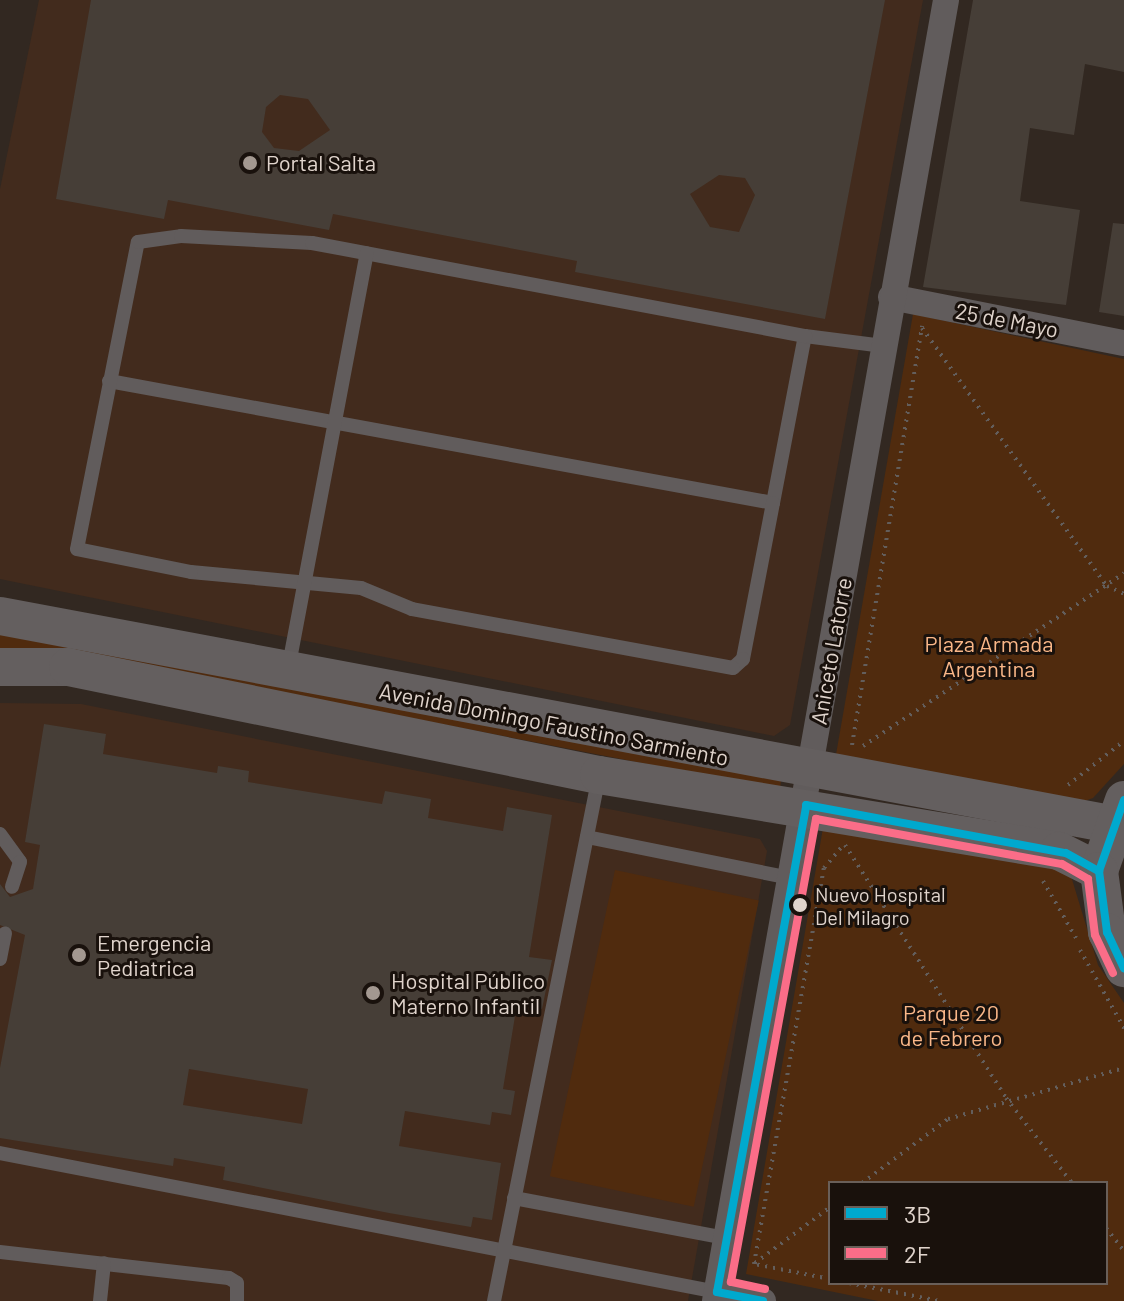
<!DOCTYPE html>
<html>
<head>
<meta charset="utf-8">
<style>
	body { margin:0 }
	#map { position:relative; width:1124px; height:1301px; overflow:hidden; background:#322821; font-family:Barlow,sans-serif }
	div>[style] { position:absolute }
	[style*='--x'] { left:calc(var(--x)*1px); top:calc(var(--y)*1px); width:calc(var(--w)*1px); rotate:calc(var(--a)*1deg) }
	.built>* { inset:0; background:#422b1d }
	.green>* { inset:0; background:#502b0e; transform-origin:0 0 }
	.building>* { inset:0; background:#463e37 }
	.path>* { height:4px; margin-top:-2px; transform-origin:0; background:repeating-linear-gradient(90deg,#635e5c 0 2px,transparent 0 8px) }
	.lane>* { height:14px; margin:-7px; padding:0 7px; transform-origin:7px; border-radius:7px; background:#615c5c }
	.street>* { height:26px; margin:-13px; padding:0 13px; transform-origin:13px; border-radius:13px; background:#615c5c }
	.secondary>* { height:38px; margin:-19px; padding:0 19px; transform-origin:19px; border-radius:19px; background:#645f5f }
	.bus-1>* { height:8px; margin:-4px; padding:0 4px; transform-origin:4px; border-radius:4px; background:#00a9ce }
	.bus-2>* { height:8px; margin:-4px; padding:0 4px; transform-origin:4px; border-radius:4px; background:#fb6d88 }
	.dots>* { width:22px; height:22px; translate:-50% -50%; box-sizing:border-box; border:4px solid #19110c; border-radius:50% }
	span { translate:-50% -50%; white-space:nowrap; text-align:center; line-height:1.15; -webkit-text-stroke:6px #19110c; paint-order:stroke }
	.bus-label { font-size:20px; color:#e0d4cc }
	.left { translate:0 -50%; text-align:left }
	.poi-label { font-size:22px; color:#e0d4cc }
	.street-label { font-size:22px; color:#e0d4cc }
	.park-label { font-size:22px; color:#fab788 }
	.legend { position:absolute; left:828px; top:1181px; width:280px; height:104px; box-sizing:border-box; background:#19110c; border:2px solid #695f59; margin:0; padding:10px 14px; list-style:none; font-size:24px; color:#e0d4cc }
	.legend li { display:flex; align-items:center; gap:16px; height:40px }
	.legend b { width:40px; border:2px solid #695f59 }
</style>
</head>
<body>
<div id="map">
	<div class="built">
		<i style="clip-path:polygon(39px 0,923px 0,790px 725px,774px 736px,0 579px,0 189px)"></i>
		<i style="clip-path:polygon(0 703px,81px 704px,760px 839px,767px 851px,688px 1301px,0 1301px)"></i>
	</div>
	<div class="green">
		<i style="clip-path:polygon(913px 314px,1124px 359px,1124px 764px,1093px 798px,1071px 806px,834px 766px)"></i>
		<i style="clip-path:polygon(0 625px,781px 780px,780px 790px,88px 655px,0 648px)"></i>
		<i style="clip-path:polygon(evenodd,824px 822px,1048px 864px,1071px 876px,1098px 965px,1124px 1003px,1124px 1301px,878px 1301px,746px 1274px,824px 822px,830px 1183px,1106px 1183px,1106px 1283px,830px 1283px,830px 1183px)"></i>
		<i style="left:615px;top:870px;width:147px;height:313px;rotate:12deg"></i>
	</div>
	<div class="building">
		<i style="clip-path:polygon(evenodd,91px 0,885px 0,825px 319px,575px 272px,577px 261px,333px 214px,329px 230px,168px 200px,164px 219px,56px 199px,91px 0,280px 95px,308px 99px,330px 130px,299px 151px,274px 148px,262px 132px,266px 107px,280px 95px,91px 0,719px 175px,745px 178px,755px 195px,739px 232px,710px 227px,690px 194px,719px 175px)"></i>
		<i style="clip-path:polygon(973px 0,1124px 0,1124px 72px,1085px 64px,1074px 135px,1030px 128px,1020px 201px,1080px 210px,1066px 305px,923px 287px)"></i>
		<i style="clip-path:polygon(1113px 223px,1124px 224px,1124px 316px,1099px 312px)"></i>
		<i style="clip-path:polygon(evenodd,44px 724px,106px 734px,103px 754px,217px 773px,218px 766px,249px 771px,248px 782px,382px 804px,385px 791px,431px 799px,428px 818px,503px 831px,507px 807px,552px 815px,529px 957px,552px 960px,542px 1009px,517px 1004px,503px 1089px,515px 1091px,511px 1115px,492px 1112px,490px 1125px,405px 1111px,399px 1146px,501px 1163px,492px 1220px,473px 1217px,471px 1227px,389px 1213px,223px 1180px,225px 1167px,174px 1158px,173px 1166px,0 1138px,0 1068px,25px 935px,0 925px,0 884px,10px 897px,33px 889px,40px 845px,25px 842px,44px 724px,189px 1069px,308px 1089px,302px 1124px,183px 1105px,189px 1069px)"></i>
	</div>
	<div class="path">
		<i style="--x:922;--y:328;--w:317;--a:54.4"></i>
		<i style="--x:1107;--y:586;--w:19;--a:25"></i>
		<i style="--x:852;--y:745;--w:425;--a:-80.5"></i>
		<i style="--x:863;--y:746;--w:313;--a:-33.5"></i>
		<i style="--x:1068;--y:785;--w:71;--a:-38.2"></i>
		<i style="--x:845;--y:845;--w:300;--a:57.5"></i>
		<i style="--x:1006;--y:1098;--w:108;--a:52.2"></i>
		<i style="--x:1043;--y:881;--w:66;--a:59.9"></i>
		<i style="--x:1080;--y:950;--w:90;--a:60.6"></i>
		<i style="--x:862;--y:1183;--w:107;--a:-36.7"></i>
		<i style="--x:948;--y:1119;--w:183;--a:-16.2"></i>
		<i style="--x:1106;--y:1228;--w:29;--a:52"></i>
		<i style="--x:755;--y:1263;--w:94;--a:-36.7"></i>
		<i style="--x:830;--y:1279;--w:77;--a:-168.8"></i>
		<i style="--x:754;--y:1264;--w:402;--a:-80"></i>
		<i style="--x:824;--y:868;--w:30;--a:-50"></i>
		<i style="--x:849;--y:1283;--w:92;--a:11.3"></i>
	</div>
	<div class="lane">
		<i style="--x:109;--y:381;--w:675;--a:10.41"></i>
		<i style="--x:773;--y:503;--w:170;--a:-79.2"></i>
		<i style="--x:805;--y:336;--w:79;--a:7.3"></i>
		<i style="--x:773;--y:503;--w:159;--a:100.9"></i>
		<i style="--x:743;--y:659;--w:13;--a:138"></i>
		<i style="--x:733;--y:668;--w:326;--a:-169.6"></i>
		<i style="--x:412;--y:609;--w:55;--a:-157.6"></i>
		<i style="--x:361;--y:588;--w:171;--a:-174.6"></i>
		<i style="--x:191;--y:572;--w:116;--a:-168.6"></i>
		<i style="--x:77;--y:549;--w:313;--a:-78.8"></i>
		<i style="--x:138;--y:242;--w:43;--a:-7.9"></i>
		<i style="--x:181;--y:236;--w:131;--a:3.1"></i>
		<i style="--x:312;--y:243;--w:502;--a:10.68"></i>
		<i style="--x:288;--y:670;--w:424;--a:-79.3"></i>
		<i style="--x:0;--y:834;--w:34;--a:54"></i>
		<i style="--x:20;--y:862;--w:26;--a:108"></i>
		<i style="--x:587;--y:837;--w:207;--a:11.4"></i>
		<i style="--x:0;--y:959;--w:26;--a:-79"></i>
		<i style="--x:0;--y:1153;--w:730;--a:10.97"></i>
		<i style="--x:514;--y:1198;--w:216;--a:10.7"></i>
		<i style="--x:0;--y:1252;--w:230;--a:6.5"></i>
		<i style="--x:229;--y:1278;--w:9;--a:32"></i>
		<i style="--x:237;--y:1283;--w:18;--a:90"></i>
		<i style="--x:100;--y:1301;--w:38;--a:-84"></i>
		<i style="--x:494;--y:1301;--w:535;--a:-78.69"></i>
	</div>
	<div class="street">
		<i style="--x:891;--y:297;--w:237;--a:11.2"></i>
		<i style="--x:717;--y:1292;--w:47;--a:11.1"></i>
		<i style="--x:715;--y:1301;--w:1321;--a:-79.93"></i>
	</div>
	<div class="secondary">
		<i style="--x:0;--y:616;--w:1129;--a:10.61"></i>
		<i style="--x:0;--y:667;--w:68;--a:0"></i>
		<i style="--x:68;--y:667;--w:542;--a:11.5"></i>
		<i style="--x:599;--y:775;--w:466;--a:9.4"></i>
		<i style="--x:1059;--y:851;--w:45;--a:26.6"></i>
		<i style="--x:1124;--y:800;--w:75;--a:109.4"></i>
		<i style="--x:1099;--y:871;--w:62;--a:82.5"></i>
		<i style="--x:1107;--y:932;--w:40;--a:65"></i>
	</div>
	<div class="bus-1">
		<i style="--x:1124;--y:800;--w:75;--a:109.4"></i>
		<i style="--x:1099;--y:871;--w:62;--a:82.5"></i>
		<i style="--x:1107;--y:932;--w:40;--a:65"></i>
		<i style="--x:763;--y:1301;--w:47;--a:-168.9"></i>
		<i style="--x:717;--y:1292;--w:495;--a:-79.6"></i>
		<i style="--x:806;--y:805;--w:264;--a:10.5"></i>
		<i style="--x:1066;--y:853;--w:38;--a:29"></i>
	</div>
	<div class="bus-2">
		<i style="--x:765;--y:1289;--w:35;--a:-168"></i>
		<i style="--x:731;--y:1282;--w:471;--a:-79.6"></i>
		<i style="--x:816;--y:819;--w:250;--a:10.4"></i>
		<i style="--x:1062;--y:864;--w:30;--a:30"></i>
		<i style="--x:1088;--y:879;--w:56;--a:82.9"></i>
		<i style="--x:1095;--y:935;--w:42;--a:64.7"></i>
	</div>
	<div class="dots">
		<i style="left:250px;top:163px;background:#a39890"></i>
		<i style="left:800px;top:905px;background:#e0d4cc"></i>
		<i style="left:79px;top:955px;background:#a39890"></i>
		<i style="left:373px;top:993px;background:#a39890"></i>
	</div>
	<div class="bus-label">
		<span class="left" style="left:815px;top:906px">Nuevo Hospital<br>Del Milagro</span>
	</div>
	<div class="poi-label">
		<span class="left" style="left:266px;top:163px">Portal Salta</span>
		<span class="left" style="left:97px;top:955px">Emergencia<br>Pediatrica</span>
		<span class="left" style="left:391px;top:993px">Hospital Público<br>Materno Infantil</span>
	</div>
	<div class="street-label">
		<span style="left:1007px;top:320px;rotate:11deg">25 de Mayo</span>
		<span style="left:831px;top:651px;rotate:-80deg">Aniceto Latorre</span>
		<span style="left:554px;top:724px;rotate:11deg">Avenida Domingo Faustino Sarmiento</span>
	</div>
	<div class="park-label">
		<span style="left:989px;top:656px">Plaza Armada<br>Argentina</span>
		<span style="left:951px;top:1025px">Parque 20<br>de Febrero</span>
	</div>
	<ul class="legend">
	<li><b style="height:10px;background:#00a9ce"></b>3B</li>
	<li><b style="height:10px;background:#fb6d88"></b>2F</li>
	</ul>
</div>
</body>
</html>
